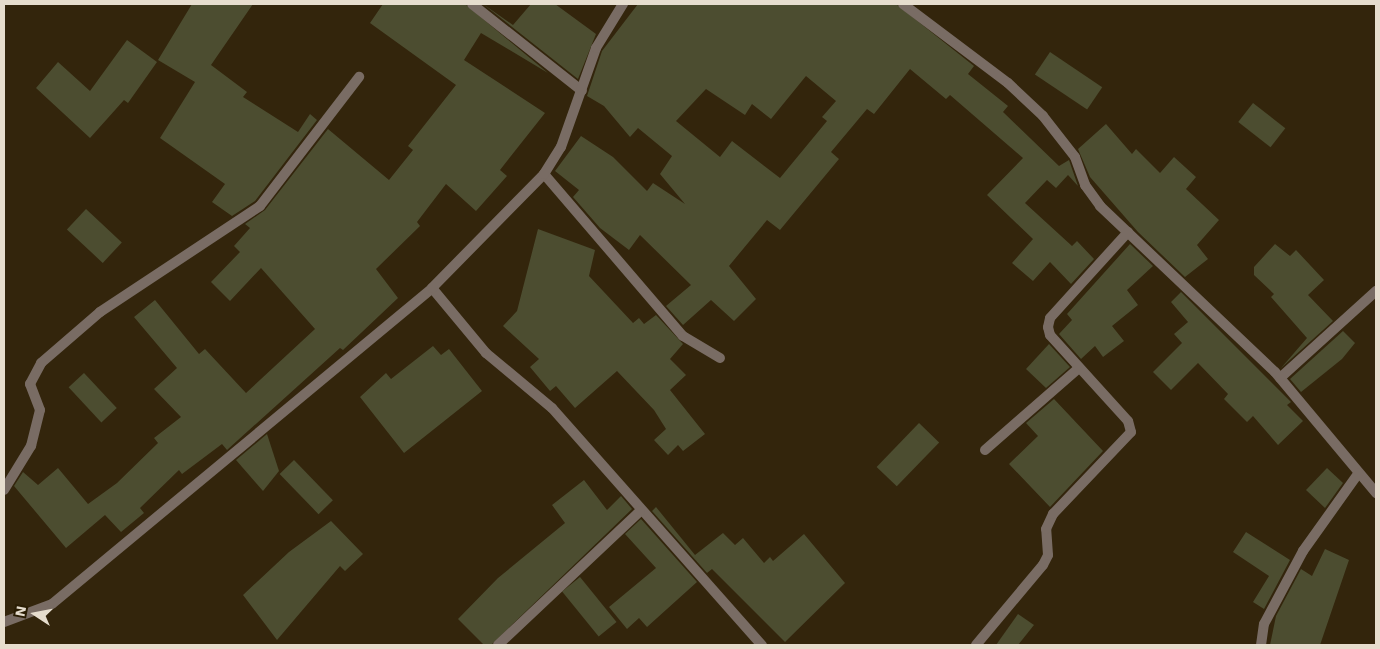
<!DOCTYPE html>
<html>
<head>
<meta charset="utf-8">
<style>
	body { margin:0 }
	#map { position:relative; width:1380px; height:649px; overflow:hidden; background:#33250c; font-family:"Work Sans",sans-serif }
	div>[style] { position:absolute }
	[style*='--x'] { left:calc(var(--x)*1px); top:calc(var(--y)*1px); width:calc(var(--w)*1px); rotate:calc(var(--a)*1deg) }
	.building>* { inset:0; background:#4c4d30; transform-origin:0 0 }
	.street>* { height:10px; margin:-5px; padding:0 5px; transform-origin:5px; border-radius:5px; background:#796c64 }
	span { translate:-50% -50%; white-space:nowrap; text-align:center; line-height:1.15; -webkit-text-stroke:4px #291c03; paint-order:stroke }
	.frame { position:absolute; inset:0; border:5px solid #e6ddce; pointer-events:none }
	.north { position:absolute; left:10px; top:589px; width:50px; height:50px; -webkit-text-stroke:4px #291c03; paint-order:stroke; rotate:281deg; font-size:14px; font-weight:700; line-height:20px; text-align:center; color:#e6ddce }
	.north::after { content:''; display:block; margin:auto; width:18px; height:22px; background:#e6ddce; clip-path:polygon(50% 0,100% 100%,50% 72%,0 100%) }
</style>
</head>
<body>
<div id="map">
	<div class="building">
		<i style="clip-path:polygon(192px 4px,253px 4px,211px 65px,247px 92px,243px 97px,298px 132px,310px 114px,317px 120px,255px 201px,232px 216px,212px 202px,225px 184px,160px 138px,195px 82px,158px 60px)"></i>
		<i style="clip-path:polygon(383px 4px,465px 4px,548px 73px,481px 33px,464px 60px,545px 113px,500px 170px,507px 176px,476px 211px,446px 184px,417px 222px,420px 226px,376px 269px,398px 298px,343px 350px,340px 348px,227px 450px,222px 444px,182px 474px,179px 470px,140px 508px,144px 513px,121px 532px,105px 515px,66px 548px,14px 486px,23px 472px,38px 485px,58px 468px,88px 504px,117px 483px,158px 443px,154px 438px,181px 417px,154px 389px,177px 368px,134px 317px,155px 300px,199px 354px,205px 349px,246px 393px,315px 329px,261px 268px,230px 301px,211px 282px,240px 252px,234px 246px,250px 228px,245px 224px,265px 210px,328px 129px,389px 180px,413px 150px,408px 146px,456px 85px,370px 23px)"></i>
		<i style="clip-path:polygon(483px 4px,513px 25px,531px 4px,555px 4px,596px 34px,578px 79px)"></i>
		<i style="clip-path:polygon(evenodd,638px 4px,896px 4px,974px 66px,968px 74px,1008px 106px,1003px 112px,1059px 166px,1069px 160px,1078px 186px,1068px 175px,1056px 188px,1047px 180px,1025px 203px,1072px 246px,1077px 241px,1094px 259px,1071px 284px,1050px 262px,1033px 281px,1012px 263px,1033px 239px,987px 195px,1023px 158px,950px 95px,946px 99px,910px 69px,874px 114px,867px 109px,831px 152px,839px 159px,780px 230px,767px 220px,729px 266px,756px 299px,734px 321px,711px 300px,683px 325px,666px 306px,691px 285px,640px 235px,629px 250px,600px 228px,573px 197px,579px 190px,555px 171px,581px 136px,613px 157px,647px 191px,653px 183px,685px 204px,660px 174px,672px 156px,638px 128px,630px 137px,604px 106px,587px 96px,602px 51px,638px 4px,806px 76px,836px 101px,822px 117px,827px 121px,780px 178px,732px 141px,720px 157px,676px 121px,706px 89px,745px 115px,752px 104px,771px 119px,806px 76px)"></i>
		<i style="clip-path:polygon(127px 40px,157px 62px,128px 103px,124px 100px,90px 138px,36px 88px,58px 62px,90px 91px)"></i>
		<i style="left:1050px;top:52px;width:63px;height:27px;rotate:34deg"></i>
		<i style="left:1253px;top:103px;width:41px;height:24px;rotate:38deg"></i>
		<i style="clip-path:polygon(1106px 124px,1132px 154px,1136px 149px,1160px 173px,1174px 157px,1196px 177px,1186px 189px,1219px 220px,1197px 245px,1208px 259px,1185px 277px,1138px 232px,1090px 177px,1078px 149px)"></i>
		<i style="left:86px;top:209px;width:49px;height:28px;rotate:43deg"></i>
		<i style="clip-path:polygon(538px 229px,595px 250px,589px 276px,633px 323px,639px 318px,644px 324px,656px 315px,683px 344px,670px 359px,686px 375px,670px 390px,705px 434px,683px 451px,678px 445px,668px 455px,654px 440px,666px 429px,654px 410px,617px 371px,575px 408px,556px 386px,550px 391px,530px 367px,539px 359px,503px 326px,517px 311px)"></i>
		<i style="clip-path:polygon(1130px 244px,1153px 266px,1127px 290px,1138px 305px,1112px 326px,1124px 341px,1103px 357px,1095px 346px,1081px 359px,1059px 334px,1072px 320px,1067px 314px)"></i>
		<i style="clip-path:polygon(1275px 244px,1290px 256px,1296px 250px,1324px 280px,1308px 295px,1333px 321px,1281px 368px,1307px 338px,1271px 297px,1274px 294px,1254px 275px,1254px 267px)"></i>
		<i style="clip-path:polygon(1181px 292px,1291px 402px,1287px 405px,1303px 421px,1278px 445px,1253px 416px,1247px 422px,1224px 399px,1228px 394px,1198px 363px,1171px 390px,1153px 372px,1182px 343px,1174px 334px,1188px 322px,1171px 302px)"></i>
		<i style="clip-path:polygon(1343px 331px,1355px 343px,1342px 359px,1301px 392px,1290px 379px)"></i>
		<i style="clip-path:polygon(1049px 344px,1070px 367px,1046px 388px,1026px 369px)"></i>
		<i style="clip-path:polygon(433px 346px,441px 355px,449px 349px,482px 391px,404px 453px,360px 397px,386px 373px,391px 379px)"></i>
		<i style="left:84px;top:373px;width:48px;height:21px;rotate:47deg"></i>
		<i style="clip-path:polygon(1054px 399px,1103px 451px,1050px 507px,1009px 464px,1038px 436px,1026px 423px)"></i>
		<i style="left:919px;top:423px;width:28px;height:61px;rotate:44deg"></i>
		<i style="clip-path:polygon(267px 434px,279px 471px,263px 491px,236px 460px)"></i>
		<i style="left:294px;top:460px;width:56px;height:20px;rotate:46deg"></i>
		<i style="clip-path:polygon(1327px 468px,1343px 483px,1325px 508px,1306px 490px)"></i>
		<i style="clip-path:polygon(584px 480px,607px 510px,621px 496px,632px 509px,491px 645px,484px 645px,458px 619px,498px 578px,565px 523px,552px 505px)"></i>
		<i style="clip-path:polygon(656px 507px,695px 555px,723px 533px,735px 545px,743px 538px,764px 563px,770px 557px,773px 561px,804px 534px,845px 583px,785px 642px,712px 569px,707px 573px,652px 511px)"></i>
		<i style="clip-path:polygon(641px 519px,697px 582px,647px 627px,639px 618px,627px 629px,609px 607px,656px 568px,625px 534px)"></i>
		<i style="clip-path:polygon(331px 521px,363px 554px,345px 571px,340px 566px,277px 640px,243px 595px,289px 552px)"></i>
		<i style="clip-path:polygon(1246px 532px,1290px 560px,1264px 609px,1253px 602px,1269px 576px,1233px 552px)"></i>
		<i style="clip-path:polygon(1325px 549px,1349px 560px,1320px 645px,1270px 645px,1276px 616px,1301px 569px,1312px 576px)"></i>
		<i style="left:580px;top:577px;width:58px;height:23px;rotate:51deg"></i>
		<i style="clip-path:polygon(1018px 614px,1034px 625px,1018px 645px,996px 645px)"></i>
	</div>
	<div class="street">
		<i style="--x:472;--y:4;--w:140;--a:38.3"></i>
		<i style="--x:903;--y:4;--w:131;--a:37"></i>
		<i style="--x:1008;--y:83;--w:48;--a:43.3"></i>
		<i style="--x:1043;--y:116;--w:52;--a:52"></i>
		<i style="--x:1075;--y:157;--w:30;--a:70"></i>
		<i style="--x:1085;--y:185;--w:26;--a:54"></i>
		<i style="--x:1100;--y:206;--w:241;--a:43.5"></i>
		<i style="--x:1275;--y:372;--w:158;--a:50.1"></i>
		<i style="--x:544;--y:174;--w:213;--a:49.4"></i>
		<i style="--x:683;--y:336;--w:43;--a:30.7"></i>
		<i style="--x:432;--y:288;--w:85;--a:50.3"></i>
		<i style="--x:486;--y:353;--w:86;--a:39.8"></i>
		<i style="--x:552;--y:408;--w:317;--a:48.5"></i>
		<i style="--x:1280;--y:378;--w:130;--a:-42.2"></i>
		<i style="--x:985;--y:450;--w:125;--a:-41.1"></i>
		<i style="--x:4;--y:490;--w:52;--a:-58.5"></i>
		<i style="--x:31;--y:446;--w:37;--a:-76"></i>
		<i style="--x:40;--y:410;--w:28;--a:-111"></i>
		<i style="--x:30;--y:384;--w:24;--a:-62"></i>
		<i style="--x:41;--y:363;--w:78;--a:-40.8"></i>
		<i style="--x:100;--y:312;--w:192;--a:-33.5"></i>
		<i style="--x:260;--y:206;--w:163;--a:-52.5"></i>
		<i style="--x:4;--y:622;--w:51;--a:-20.6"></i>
		<i style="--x:52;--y:604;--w:494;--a:-39.7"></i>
		<i style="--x:432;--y:288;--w:160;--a:-45.5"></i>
		<i style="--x:544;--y:174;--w:32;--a:-58"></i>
		<i style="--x:561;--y:147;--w:105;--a:-70.5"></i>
		<i style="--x:596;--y:48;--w:52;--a:-58.5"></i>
		<i style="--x:498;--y:645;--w:195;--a:-43.3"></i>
		<i style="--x:976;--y:645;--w:104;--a:-50.1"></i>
		<i style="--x:1043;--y:565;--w:11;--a:-63"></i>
		<i style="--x:1048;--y:555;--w:26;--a:-94"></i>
		<i style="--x:1046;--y:529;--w:17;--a:-65"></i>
		<i style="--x:1053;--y:514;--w:113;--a:-46.4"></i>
		<i style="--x:1131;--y:432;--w:11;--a:-105"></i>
		<i style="--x:1128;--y:421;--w:116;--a:-132.2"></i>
		<i style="--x:1050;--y:335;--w:8;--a:-104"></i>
		<i style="--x:1048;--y:327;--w:9;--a:-77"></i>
		<i style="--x:1050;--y:318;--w:116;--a:-47.8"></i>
		<i style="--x:1261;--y:645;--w:21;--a:-82"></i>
		<i style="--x:1264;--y:624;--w:83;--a:-61.9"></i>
		<i style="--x:1303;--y:551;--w:95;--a:-54.5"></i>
	</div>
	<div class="frame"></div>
	<div class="north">N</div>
</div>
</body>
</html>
